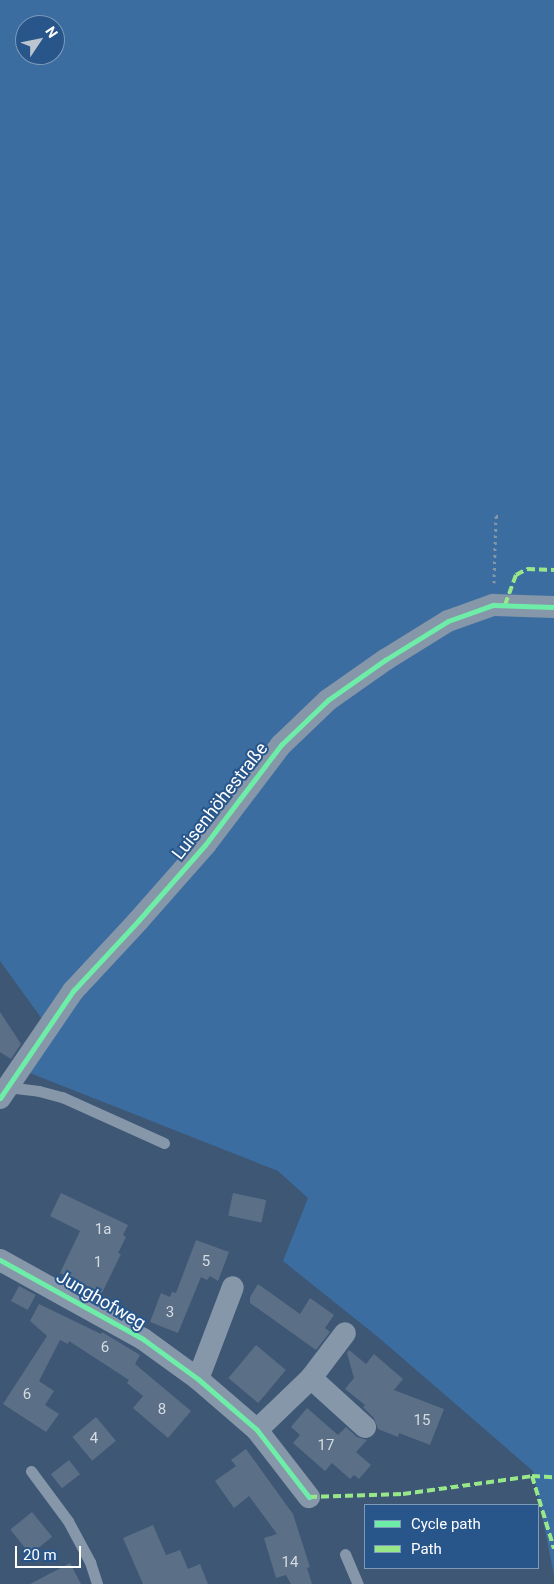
<!DOCTYPE html>
<html>
<head>
<meta charset="utf-8">
<style>
	body { margin:0 }
	#map { position:relative; width:554px; height:1584px; overflow:hidden; background:#3e5775; font-family:Roboto,sans-serif }
	div>[style] { position:absolute }
	[style*='--x'] { left:calc(var(--x)*1px); top:calc(var(--y)*1px); width:calc(var(--w)*1px); rotate:calc(var(--a)*1deg) }
	.green>* { inset:0; background:#3c6da1 }
	.building>* { inset:0; background:#5b6f87; transform-origin:0 0 }
	.path>* { height:3px; margin-top:-1.5px; transform-origin:0; background:repeating-linear-gradient(90deg,#8597a9 0 2.5px,transparent 0 6.5px) }
	.lane>* { height:11px; margin:-5.5px; padding:0 5.5px; transform-origin:5.5px; border-radius:5.5px; background:#8597a9 }
	.street>* { height:22px; margin:-11px; padding:0 11px; transform-origin:11px; border-radius:11px; background:#8597a9 }
	.quiet>* { height:4px; margin-top:-2px; transform-origin:0; background:repeating-linear-gradient(90deg,#98e88a 0 8px,transparent 0 12px) }
	.cycleway>* { height:5px; margin:-2.5px; padding:0 2.5px; transform-origin:2.5px; border-radius:2.5px; background:#6deda7 }
	span { translate:-50% -50%; white-space:nowrap; text-align:center; line-height:1.15; -webkit-text-stroke:4px #28568b; paint-order:stroke }
	.number-label { font-size:15px; color:#d6dbe1 }
	.number-label span { -webkit-text-stroke-width:0 }
	.street-label { font-size:18px; color:#fff }
	.legend { position:absolute; left:364px; top:1504px; width:175px; height:65px; box-sizing:border-box; background:#28568b; border:1px solid #7e9ab9; margin:0; padding:6px 9px; list-style:none; font-size:15px; color:#fff }
	.legend li { display:flex; align-items:center; gap:10px; height:25px }
	.legend b { width:25px; border:1px solid #7e9ab9 }
	.north { position:absolute; left:15px; top:15px; width:50px; height:50px; box-sizing:border-box; background:#28568b; border:1px solid #7e9ab9; border-radius:50%; rotate:56deg; font-size:14px; font-weight:700; line-height:20px; text-align:center; color:#fff }
	.north::after { content:''; display:block; margin:auto; width:18px; height:22px; background:#bbc4cf; clip-path:polygon(50% 0,100% 100%,50% 72%,0 100%) }
	.scale { position:absolute; left:15px; top:1546px; width:66px; height:22px; box-sizing:border-box; border:2px solid #fff; border-top:0; padding-left:6px; font-size:15px; line-height:18px; white-space:nowrap; color:#fff; -webkit-text-stroke:4px #28568b; paint-order:stroke }
</style>
</head>
<body>
<div id="map">
	<div class="green">
		<i style="clip-path:polygon(evenodd,0 0,554px 0,554px 1575px,533px 1471px,378px 1337px,283px 1261px,308px 1198px,278px 1171px,30px 1073px,50px 1030px,0 961px,0 0,25px 25px,55px 25px,55px 55px,25px 55px,25px 25px)"></i>
	</div>
	<div class="building">
		<i style="clip-path:polygon(0 1012px,21px 1044px,11px 1059px,0 1052px)"></i>
		<i style="clip-path:polygon(61px 1193px,128px 1225px,123px 1235px,126px 1237px,118px 1253px,121px 1254px,102px 1293px,60px 1273px,80px 1231px,50px 1216px)"></i>
		<i style="left:233px;top:1193px;width:34px;height:23px;rotate:12deg"></i>
		<i style="clip-path:polygon(196px 1240px,229px 1252px,218px 1281px,210px 1276px,207px 1280px,201px 1277px,178px 1333px,150px 1322px,161px 1293px,170px 1297px,172px 1292px,176px 1293px)"></i>
		<i style="clip-path:polygon(258px 1284px,300px 1314px,310px 1298px,334px 1315px,325px 1328px,330px 1332px,316px 1350px,250px 1303px,250px 1297px)"></i>
		<i style="left:19px;top:1286px;width:19px;height:17px;rotate:28deg"></i>
		<i style="clip-path:polygon(39px 1304px,101px 1334px,102px 1332px,140px 1355px,135px 1364px,191px 1411px,168px 1438px,133px 1408px,143px 1396px,127px 1383px,129px 1380px,69px 1341px,68px 1344px,60px 1340px,39px 1381px,54px 1391px,45px 1405px,59px 1414px,46px 1432px,3px 1404px,47px 1336px,30px 1321px)"></i>
		<i style="left:256px;top:1345px;width:39px;height:43px;rotate:40deg"></i>
		<i style="clip-path:polygon(349px 1350px,366px 1364px,374px 1354px,403px 1379px,394px 1390px,444px 1409px,430px 1445px,399px 1433px,398px 1437px,378px 1429px,374px 1418px,363px 1407px,365px 1405px,345px 1389px,354px 1378px,347px 1353px)"></i>
		<i style="clip-path:polygon(307px 1408px,338px 1435px,346px 1427px,357px 1437px,367px 1440px,356px 1452px,371px 1465px,359px 1479px,354px 1475px,350px 1479px,332px 1463px,325px 1471px,293px 1443px,300px 1435px,291px 1427px)"></i>
		<i style="left:96px;top:1417px;width:31px;height:31px;rotate:50deg"></i>
		<i style="clip-path:polygon(246px 1449px,293px 1514px,310px 1567px,307px 1568px,312px 1584px,291px 1584px,286px 1575px,276px 1578px,264px 1538px,277px 1534px,249px 1496px,234px 1508px,215px 1481px,236px 1466px,231px 1460px)"></i>
		<i style="left:69px;top:1460px;width:18px;height:23px;rotate:52deg"></i>
		<i style="left:32px;top:1512px;width:32px;height:28px;rotate:51deg"></i>
		<i style="clip-path:polygon(153px 1525px,166px 1555px,180px 1550px,188px 1569px,200px 1564px,208px 1584px,143px 1584px,123px 1538px)"></i>
		<i style="clip-path:polygon(70px 1563px,81px 1584px,30px 1584px)"></i>
	</div>
	<div class="path">
		<i style="--x:494;--y:583;--w:67;--a:-88.3"></i>
		<i style="--x:496;--y:516;--w:3;--a:0"></i>
	</div>
	<div class="lane">
		<i style="--x:7;--y:1087;--w:32;--a:7"></i>
		<i style="--x:39;--y:1091;--w:24;--a:15"></i>
		<i style="--x:62;--y:1097;--w:112;--a:24.3"></i>
		<i style="--x:31;--y:1471;--w:62;--a:53.5"></i>
		<i style="--x:68;--y:1521;--w:47;--a:61.8"></i>
		<i style="--x:90;--y:1562;--w:23;--a:72"></i>
		<i style="--x:345;--y:1554;--w:33;--a:67"></i>
	</div>
	<div class="street">
		<i style="--x:0;--y:1098;--w:130;--a:-55.7"></i>
		<i style="--x:73;--y:991;--w:96;--a:-47.1"></i>
		<i style="--x:138;--y:921;--w:101;--a:-48.6"></i>
		<i style="--x:205;--y:845;--w:126;--a:-52.8"></i>
		<i style="--x:281;--y:745;--w:65;--a:-43.8"></i>
		<i style="--x:328;--y:700;--w:70;--a:-35.1"></i>
		<i style="--x:385;--y:660;--w:74;--a:-31.8"></i>
		<i style="--x:448;--y:621;--w:48;--a:-19.6"></i>
		<i style="--x:493;--y:605;--w:61;--a:1.9"></i>
		<i style="--x:0;--y:1260;--w:163;--a:28.9"></i>
		<i style="--x:143;--y:1339;--w:68;--a:36"></i>
		<i style="--x:198;--y:1379;--w:78;--a:40.8"></i>
		<i style="--x:257;--y:1430;--w:85;--a:52.2"></i>
		<i style="--x:311;--y:1378;--w:73;--a:42.2"></i>
		<i style="--x:198;--y:1379;--w:98;--a:-69.2"></i>
		<i style="--x:257;--y:1430;--w:75;--a:-43.9"></i>
		<i style="--x:311;--y:1378;--w:56;--a:-52.9"></i>
	</div>
	<div class="quiet">
		<i style="--x:505;--y:605;--w:32;--a:-70"></i>
		<i style="--x:516;--y:575;--w:13;--a:-29"></i>
		<i style="--x:527;--y:569;--w:27;--a:2"></i>
		<i style="--x:532;--y:1476;--w:76;--a:73.2"></i>
		<i style="--x:309;--y:1497;--w:94;--a:-1.8"></i>
		<i style="--x:403;--y:1494;--w:130;--a:-7.9"></i>
		<i style="--x:532;--y:1476;--w:22;--a:3"></i>
	</div>
	<div class="cycleway">
		<i style="--x:0;--y:1098;--w:130;--a:-55.7"></i>
		<i style="--x:73;--y:991;--w:96;--a:-47.1"></i>
		<i style="--x:138;--y:921;--w:101;--a:-48.6"></i>
		<i style="--x:205;--y:845;--w:126;--a:-52.8"></i>
		<i style="--x:281;--y:745;--w:65;--a:-43.8"></i>
		<i style="--x:328;--y:700;--w:70;--a:-35.1"></i>
		<i style="--x:385;--y:660;--w:74;--a:-31.8"></i>
		<i style="--x:448;--y:621;--w:48;--a:-19.6"></i>
		<i style="--x:493;--y:605;--w:61;--a:1.9"></i>
		<i style="--x:0;--y:1260;--w:163;--a:28.9"></i>
		<i style="--x:143;--y:1339;--w:68;--a:36"></i>
		<i style="--x:198;--y:1379;--w:78;--a:40.8"></i>
		<i style="--x:257;--y:1430;--w:85;--a:52.2"></i>
	</div>
	<div class="number-label">
		<span style="left:103px;top:1230px">1a</span>
		<span style="left:206px;top:1262px">5</span>
		<span style="left:98px;top:1263px">1</span>
		<span style="left:170px;top:1313px">3</span>
		<span style="left:105px;top:1348px">6</span>
		<span style="left:27px;top:1395px">6</span>
		<span style="left:162px;top:1410px">8</span>
		<span style="left:422px;top:1421px">15</span>
		<span style="left:94px;top:1439px">4</span>
		<span style="left:326px;top:1446px">17</span>
		<span style="left:290px;top:1563px">14</span>
	</div>
	<div class="street-label">
		<span style="left:220px;top:801px;rotate:-52deg">Luisenhöhestraße</span>
		<span style="left:101px;top:1300px;rotate:30deg">Junghofweg</span>
	</div>
	<ul class="legend">
	<li><b style="height:6px;background:#6deda7"></b>Cycle path</li>
	<li><b style="height:6px;background:#98e88a"></b>Path</li>
	</ul>
	<div class="north">N</div>
	<div class="scale">20 m</div>
</div>
</body>
</html>
